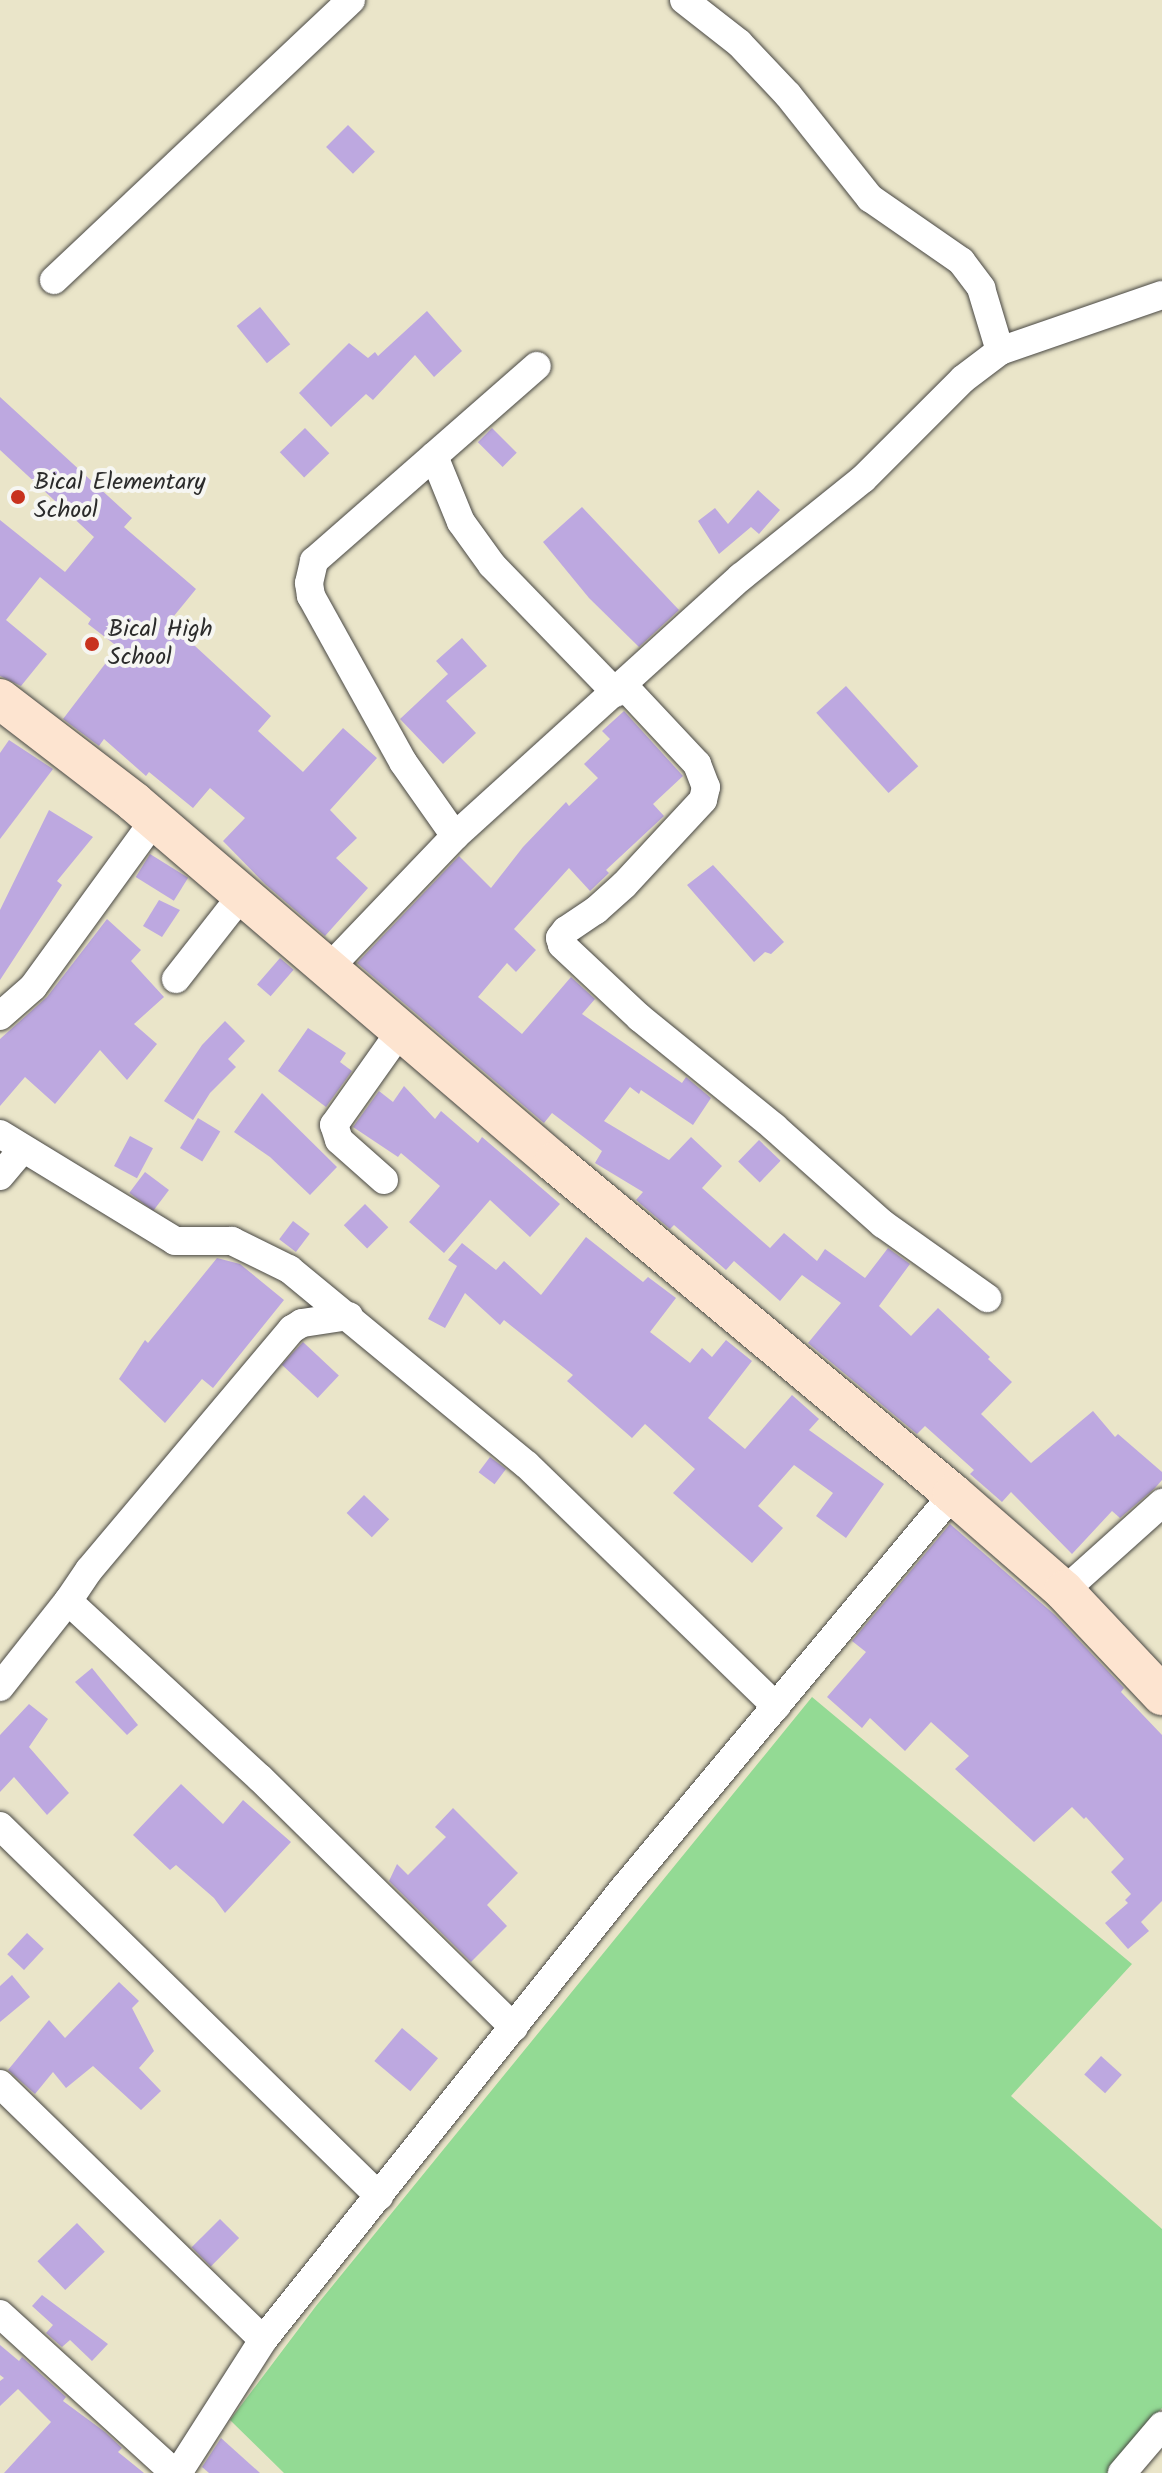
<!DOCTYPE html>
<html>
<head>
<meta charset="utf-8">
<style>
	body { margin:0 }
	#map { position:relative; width:1162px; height:2473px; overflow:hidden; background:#eae5c9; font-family:Kalam,sans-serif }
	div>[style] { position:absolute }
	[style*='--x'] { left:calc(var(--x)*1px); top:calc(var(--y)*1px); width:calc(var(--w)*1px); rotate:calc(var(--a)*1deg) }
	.green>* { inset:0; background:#93da94 }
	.building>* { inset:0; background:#bda8e0; transform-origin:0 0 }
	.roads { filter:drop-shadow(0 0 2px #484743) drop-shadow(0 0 2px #484743) }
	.street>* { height:28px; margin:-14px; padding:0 14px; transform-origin:14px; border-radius:14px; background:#fff }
	.secondary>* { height:40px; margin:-20px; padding:0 20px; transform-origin:20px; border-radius:20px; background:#fde4d0 }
	.dots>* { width:22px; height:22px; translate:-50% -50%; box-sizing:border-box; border:4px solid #f6f6f2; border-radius:50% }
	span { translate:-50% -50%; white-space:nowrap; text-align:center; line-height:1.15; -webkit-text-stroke:8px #f6f6f2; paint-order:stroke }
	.poi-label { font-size:24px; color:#2b2b2b }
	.left { translate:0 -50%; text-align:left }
</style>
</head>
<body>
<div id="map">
	<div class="green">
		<i style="clip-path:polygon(812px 1697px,1132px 1964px,1011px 2096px,1162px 2229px,1162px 2408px,1107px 2473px,284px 2473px,230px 2420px,316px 2306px)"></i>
	</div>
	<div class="building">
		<i style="left:348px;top:125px;width:38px;height:31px;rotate:45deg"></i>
		<i style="left:260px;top:307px;width:48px;height:30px;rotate:51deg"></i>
		<i style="clip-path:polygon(427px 311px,462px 351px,434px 377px,415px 355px,373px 400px,366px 394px,331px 427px,299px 393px,349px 343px,368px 358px,375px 352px,378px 356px)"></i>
		<i style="clip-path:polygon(0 397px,132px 518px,124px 527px,196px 589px,169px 622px,271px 716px,258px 731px,303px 772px,343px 728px,377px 758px,330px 810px,357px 838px,336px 858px,368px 888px,325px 936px,265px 884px,223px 841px,245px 818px,210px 788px,193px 808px,149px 772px,146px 776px,104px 739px,99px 746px,63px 719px,118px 647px,88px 624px,91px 619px,40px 577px,6px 620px,47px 654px,21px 686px,0 676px,0 520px,65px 572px,94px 537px,0 450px)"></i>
		<i style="left:305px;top:428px;width:35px;height:35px;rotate:46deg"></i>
		<i style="left:492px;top:428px;width:35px;height:20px;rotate:45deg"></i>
		<i style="clip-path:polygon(758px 490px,780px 510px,759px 534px,751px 527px,719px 554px,698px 521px,715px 508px,728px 524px)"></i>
		<i style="clip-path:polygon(582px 507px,679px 610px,639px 647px,589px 598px,543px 542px)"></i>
		<i style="clip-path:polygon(462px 638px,487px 666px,446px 701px,476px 733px,443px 764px,400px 719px,448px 674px,436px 661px)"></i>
		<i style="left:846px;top:686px;width:108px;height:40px;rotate:48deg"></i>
		<i style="clip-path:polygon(624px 711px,683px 776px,653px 804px,664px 816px,606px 870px,609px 873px,590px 891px,569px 868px,514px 929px,536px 950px,516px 972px,507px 963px,478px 997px,522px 1034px,571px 977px,595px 999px,582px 1014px,682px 1083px,686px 1077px,711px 1098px,693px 1125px,641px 1090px,639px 1094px,630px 1087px,604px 1121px,669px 1160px,691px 1137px,722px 1166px,702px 1188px,770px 1248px,784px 1233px,817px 1261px,825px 1249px,865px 1278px,888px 1248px,910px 1264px,879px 1306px,911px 1336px,938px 1308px,990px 1357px,988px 1359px,1012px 1382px,981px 1414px,1031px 1463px,1093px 1411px,1115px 1437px,1118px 1434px,1162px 1472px,1162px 1480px,1155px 1488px,1120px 1518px,1112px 1511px,1072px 1554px,1011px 1492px,1002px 1502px,970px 1474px,974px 1470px,925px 1426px,917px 1434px,808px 1343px,841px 1303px,802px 1275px,780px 1301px,734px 1261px,726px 1270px,674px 1225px,670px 1229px,636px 1200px,643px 1192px,595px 1163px,602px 1151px,552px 1113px,544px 1123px,357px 963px,459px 856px,491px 888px,523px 847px,566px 802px,569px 806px,598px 778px,584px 764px,610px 739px,602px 731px)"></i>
		<i style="clip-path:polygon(9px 740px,53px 769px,0 839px,0 753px)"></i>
		<i style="clip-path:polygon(49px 810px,93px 837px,57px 881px,62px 885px,0 980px,0 910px)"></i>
		<i style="left:150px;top:854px;width:45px;height:27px;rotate:32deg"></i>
		<i style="clip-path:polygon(713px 865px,784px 942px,771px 954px,765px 952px,754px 962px,687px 885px)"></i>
		<i style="clip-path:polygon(159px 900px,180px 910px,162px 937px,143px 926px)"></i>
		<i style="clip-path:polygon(107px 919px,141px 950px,131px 961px,164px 997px,134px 1024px,157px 1044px,127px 1080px,100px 1050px,55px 1104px,25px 1077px,0 1106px,0 1039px,47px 997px)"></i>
		<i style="left:280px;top:958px;width:18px;height:35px;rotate:41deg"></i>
		<i style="clip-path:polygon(225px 1021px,245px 1041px,228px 1059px,236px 1067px,210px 1093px,193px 1120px,164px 1101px,202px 1045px)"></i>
		<i style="clip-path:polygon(308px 1028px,346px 1053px,340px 1062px,352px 1071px,326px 1107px,278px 1071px)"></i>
		<i style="clip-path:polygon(404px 1086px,435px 1119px,441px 1111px,478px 1143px,482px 1137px,560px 1204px,530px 1237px,490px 1200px,444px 1253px,409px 1222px,440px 1186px,401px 1153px,398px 1157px,353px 1127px,379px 1091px,393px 1102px)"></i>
		<i style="clip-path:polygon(262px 1093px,337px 1167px,310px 1195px,270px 1157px,234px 1132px)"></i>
		<i style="left:198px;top:1118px;width:26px;height:35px;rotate:31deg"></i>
		<i style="left:130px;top:1136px;width:26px;height:34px;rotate:28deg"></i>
		<i style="left:759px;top:1140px;width:30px;height:30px;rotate:44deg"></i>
		<i style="left:145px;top:1172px;width:30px;height:26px;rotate:37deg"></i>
		<i style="left:365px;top:1204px;width:33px;height:30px;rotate:45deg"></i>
		<i style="left:293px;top:1221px;width:21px;height:23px;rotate:37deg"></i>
		<i style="clip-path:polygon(586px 1237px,643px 1282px,648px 1277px,676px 1298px,650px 1332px,690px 1363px,702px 1348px,712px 1357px,726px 1340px,752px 1361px,708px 1418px,745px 1449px,792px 1395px,819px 1419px,809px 1430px,884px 1484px,846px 1538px,816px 1516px,833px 1493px,794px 1465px,758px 1506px,783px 1528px,752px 1563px,673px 1493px,695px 1469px,645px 1424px,632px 1438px,567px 1381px,573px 1375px,504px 1320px,500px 1325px,465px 1293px,445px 1328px,428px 1319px,457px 1266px,448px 1260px,462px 1243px,496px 1270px,504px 1261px,541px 1295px)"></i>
		<i style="clip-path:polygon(217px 1258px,240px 1264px,284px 1300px,213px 1388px,202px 1379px,165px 1423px,119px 1379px,145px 1340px,148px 1343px)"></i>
		<i style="left:303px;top:1342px;width:49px;height:31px;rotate:43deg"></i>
		<i style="left:490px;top:1457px;width:20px;height:19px;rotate:37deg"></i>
		<i style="left:364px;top:1495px;width:35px;height:25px;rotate:44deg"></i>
		<i style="clip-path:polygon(950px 1524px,1055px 1615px,1124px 1688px,1121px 1692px,1162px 1735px,1162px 1901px,1141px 1922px,1149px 1931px,1128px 1949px,1105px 1923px,1128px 1903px,1125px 1900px,1131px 1894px,1111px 1872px,1124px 1859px,1086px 1817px,1084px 1819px,1072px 1807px,1034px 1842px,955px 1769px,969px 1756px,931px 1722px,905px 1751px,870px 1718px,862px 1728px,827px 1697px,866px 1652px,852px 1641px)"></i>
		<i style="clip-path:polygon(92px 1668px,138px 1725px,127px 1735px,75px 1682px)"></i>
		<i style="clip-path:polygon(29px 1704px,48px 1719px,29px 1747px,69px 1793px,47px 1815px,14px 1777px,0 1792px,0 1735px)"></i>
		<i style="clip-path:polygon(181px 1784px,223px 1824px,243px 1800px,291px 1842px,225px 1913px,214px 1898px,176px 1865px,170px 1870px,133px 1835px)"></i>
		<i style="clip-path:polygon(453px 1808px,518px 1873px,487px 1905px,507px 1926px,471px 1962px,389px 1881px,397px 1864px,408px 1875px,446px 1837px,435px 1827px)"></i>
		<i style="left:27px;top:1933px;width:23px;height:29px;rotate:43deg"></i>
		<i style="clip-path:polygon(12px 1975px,30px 1997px,0 2022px,0 1986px)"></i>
		<i style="clip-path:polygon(119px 1982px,139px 2001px,132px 2008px,154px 2051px,139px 2068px,161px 2091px,141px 2110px,93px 2066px,66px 2088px,53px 2072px,35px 2094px,8px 2070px,49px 2020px,65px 2038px)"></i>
		<i style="left:402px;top:2028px;width:47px;height:43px;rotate:40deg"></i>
		<i style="left:1101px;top:2056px;width:28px;height:25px;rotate:42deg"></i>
		<i style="left:220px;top:2219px;width:27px;height:40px;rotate:45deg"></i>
		<i style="left:77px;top:2223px;width:40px;height:55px;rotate:46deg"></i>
		<i style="clip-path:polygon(42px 2295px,108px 2344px,92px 2361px,70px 2340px,62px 2347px,46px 2333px,53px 2325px,32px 2306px)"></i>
		<i style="clip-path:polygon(0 2345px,19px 2361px,22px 2357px,66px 2397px,63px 2401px,105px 2432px,122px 2448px,118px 2452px,144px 2473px,4px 2473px,51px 2422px,18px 2389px,0 2406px,0 2381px,4px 2378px,0 2375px)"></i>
		<i style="clip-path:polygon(221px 2438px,260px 2473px,209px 2473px,202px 2467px)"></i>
	</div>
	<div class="roads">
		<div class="street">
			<i style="--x:684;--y:0;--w:70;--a:38"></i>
			<i style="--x:739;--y:43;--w:71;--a:46.7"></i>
			<i style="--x:788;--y:95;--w:132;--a:51.5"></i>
			<i style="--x:870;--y:198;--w:111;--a:34.7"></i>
			<i style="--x:961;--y:261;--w:34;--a:53"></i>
			<i style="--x:981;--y:288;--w:66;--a:73.2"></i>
			<i style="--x:54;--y:280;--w:408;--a:-43.3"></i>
			<i style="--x:434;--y:456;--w:71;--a:67.8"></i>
			<i style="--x:461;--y:522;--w:53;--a:54.2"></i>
			<i style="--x:492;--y:565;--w:178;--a:45.9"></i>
			<i style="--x:624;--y:686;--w:107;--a:46.9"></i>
			<i style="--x:697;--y:764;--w:25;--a:69"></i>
			<i style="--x:706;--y:787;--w:13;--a:103"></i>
			<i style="--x:703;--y:800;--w:116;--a:132.9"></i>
			<i style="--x:624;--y:885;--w:38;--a:138"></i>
			<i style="--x:596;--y:910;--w:36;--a:146"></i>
			<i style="--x:566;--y:930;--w:10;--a:127"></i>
			<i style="--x:560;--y:938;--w:7;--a:74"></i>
			<i style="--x:562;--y:945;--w:107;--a:43.1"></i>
			<i style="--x:640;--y:1018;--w:173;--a:39.1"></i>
			<i style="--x:774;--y:1127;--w:146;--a:41.7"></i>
			<i style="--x:883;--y:1224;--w:128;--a:35.4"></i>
			<i style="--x:455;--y:836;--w:90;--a:-125.1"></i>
			<i style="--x:403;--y:762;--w:190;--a:-119"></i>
			<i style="--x:311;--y:596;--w:13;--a:-99"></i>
			<i style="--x:309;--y:583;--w:23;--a:-77"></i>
			<i style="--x:314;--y:561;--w:296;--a:-41.2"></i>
			<i style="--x:329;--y:968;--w:182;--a:-46.3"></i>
			<i style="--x:455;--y:836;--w:386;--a:-42.2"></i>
			<i style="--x:741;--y:577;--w:156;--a:-38.8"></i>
			<i style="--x:863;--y:479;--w:141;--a:-45"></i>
			<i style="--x:963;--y:379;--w:46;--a:-37.1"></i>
			<i style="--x:1000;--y:351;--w:171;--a:-19.1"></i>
			<i style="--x:176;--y:979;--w:105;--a:-51.9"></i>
			<i style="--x:0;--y:1016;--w:44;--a:-41.3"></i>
			<i style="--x:33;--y:987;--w:208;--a:-54"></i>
			<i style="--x:0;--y:1134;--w:205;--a:31.4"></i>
			<i style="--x:175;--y:1241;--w:57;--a:0"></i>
			<i style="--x:232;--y:1241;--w:64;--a:26.2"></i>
			<i style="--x:289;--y:1269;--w:308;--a:39.5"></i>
			<i style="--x:527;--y:1465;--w:347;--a:44.1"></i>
			<i style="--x:0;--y:1176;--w:34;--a:-50"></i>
			<i style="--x:384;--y:1180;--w:60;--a:-138.4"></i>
			<i style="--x:339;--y:1140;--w:16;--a:-108"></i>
			<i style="--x:334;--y:1125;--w:118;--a:-54.7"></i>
			<i style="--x:349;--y:1316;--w:48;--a:171.5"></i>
			<i style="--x:302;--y:1323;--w:12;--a:149"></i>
			<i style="--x:292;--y:1329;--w:315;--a:130.1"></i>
			<i style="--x:89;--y:1570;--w:37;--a:124"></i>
			<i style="--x:68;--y:1601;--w:261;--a:42.7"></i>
			<i style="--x:260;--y:1778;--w:356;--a:44.5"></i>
			<i style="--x:1064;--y:1591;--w:132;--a:-41.9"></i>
			<i style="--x:0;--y:1687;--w:110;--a:-51.7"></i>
			<i style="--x:0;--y:1826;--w:530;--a:44.31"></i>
			<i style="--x:0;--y:2084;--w:367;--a:44.2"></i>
			<i style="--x:0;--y:2314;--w:236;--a:42.3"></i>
			<i style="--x:178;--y:2473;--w:158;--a:-57.4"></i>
			<i style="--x:263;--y:2340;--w:577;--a:-51.4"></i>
			<i style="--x:623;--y:1889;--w:515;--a:-50.12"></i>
			<i style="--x:1122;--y:2473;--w:62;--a:-49.6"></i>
		</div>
		<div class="secondary">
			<i style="--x:0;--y:699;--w:169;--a:37.5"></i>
			<i style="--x:134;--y:802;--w:553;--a:40.6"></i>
			<i style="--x:554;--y:1162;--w:519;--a:39.76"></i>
			<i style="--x:953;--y:1494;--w:147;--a:41.1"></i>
			<i style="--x:1064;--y:1591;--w:143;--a:46.7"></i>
		</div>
	</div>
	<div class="dots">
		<i style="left:18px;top:497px;background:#c8321e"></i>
		<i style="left:92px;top:644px;background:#c8321e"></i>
	</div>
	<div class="poi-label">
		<span class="left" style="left:34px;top:497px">Bical Elementary<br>School</span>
		<span class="left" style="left:108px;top:644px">Bical High<br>School</span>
	</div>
</div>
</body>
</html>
